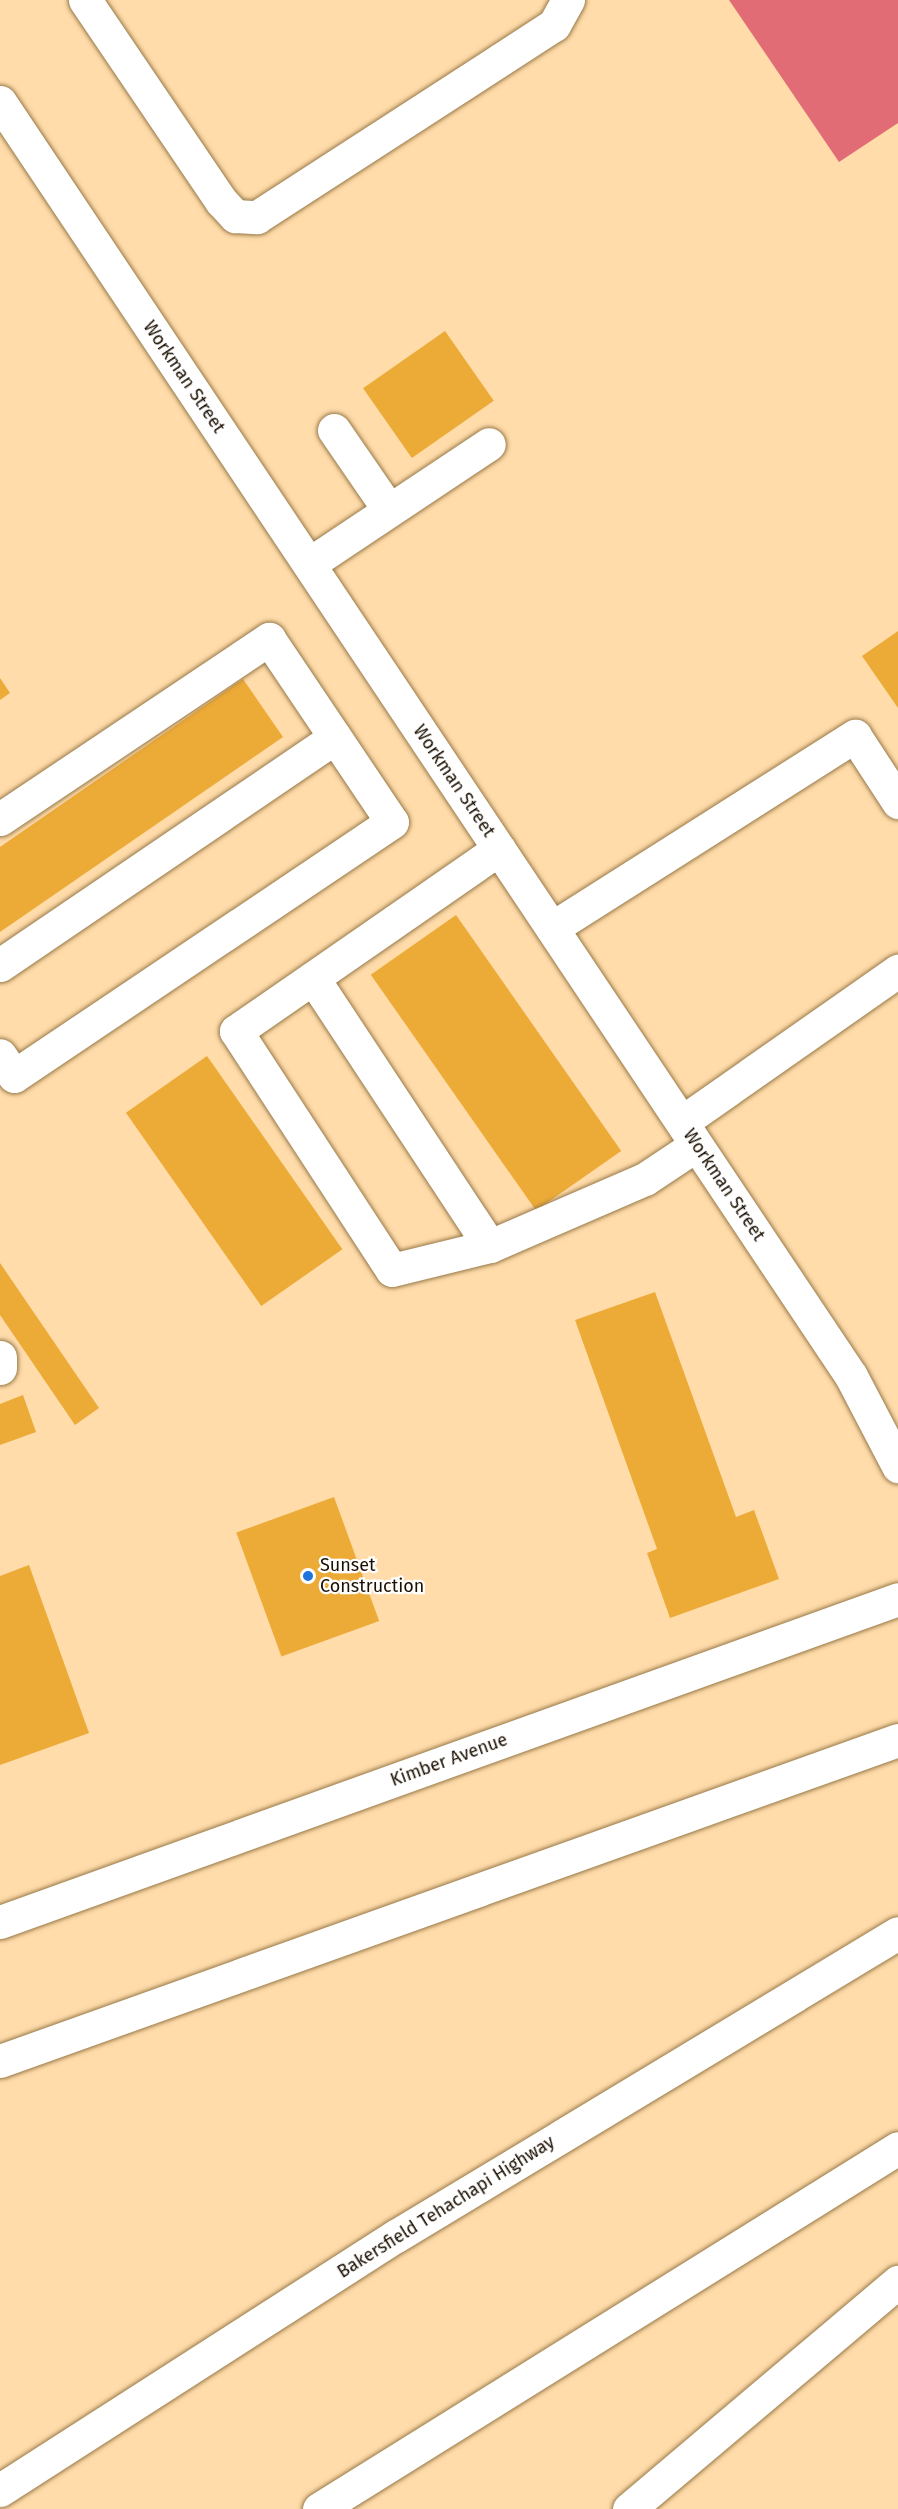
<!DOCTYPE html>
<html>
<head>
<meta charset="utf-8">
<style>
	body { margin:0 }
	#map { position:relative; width:898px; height:2509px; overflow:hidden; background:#ffdcaa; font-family:"Fira Sans",sans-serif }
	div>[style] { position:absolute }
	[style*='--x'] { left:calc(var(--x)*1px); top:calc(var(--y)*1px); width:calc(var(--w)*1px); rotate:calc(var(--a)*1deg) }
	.water>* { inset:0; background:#e16c76 }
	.building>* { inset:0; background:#ecaa37; transform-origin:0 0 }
	.roads { filter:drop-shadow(0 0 2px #987949) drop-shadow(0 0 2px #987949) }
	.minor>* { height:33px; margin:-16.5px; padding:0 16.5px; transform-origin:16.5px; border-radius:16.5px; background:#fff }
	.highway>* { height:33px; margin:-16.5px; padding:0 16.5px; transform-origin:16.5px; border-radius:16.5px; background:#fff }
	.dots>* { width:16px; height:16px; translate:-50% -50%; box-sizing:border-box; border:3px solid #fff; border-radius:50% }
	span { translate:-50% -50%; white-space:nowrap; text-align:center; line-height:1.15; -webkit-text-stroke:4.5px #fff; paint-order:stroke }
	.street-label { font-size:18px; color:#1b0f00 }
	.poi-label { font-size:18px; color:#1b0f00 }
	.left { translate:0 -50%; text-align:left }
</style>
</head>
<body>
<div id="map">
	<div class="water">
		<i style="clip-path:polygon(729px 0,898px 0,898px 123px,839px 162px)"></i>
	</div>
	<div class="building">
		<i style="left:445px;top:331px;width:85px;height:100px;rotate:55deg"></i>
		<i style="clip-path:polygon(898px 631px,898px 708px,862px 656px)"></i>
		<i style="clip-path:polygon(0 678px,10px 693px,0 700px)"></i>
		<i style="clip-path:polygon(243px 679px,283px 737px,0 932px,0 847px)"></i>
		<i style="left:456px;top:915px;width:288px;height:104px;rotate:55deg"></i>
		<i style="left:207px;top:1056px;width:236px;height:99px;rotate:55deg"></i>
		<i style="clip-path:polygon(0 1263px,99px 1408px,75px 1425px,0 1315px)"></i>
		<i style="clip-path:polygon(655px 1292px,736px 1517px,754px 1510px,779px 1579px,670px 1618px,647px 1553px,657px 1549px,575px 1320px)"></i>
		<i style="clip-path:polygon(23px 1395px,36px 1432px,0 1445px,0 1404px)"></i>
		<i style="left:334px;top:1497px;width:132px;height:104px;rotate:70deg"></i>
		<i style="clip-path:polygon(29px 1565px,89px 1733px,0 1765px,0 1576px)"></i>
	</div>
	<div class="roads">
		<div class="minor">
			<i style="--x:85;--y:0;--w:243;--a:55.9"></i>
			<i style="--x:221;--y:201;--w:21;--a:47"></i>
			<i style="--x:235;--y:216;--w:22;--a:3"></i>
			<i style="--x:257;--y:217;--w:354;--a:-32.9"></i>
			<i style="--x:554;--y:25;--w:29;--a:-61"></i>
			<i style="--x:0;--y:102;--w:1532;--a:56.26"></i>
			<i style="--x:851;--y:1376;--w:102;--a:62.4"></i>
			<i style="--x:334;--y:430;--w:97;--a:55.5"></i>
			<i style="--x:309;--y:564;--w:216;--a:-33.7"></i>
			<i style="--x:0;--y:819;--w:324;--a:-33.8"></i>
			<i style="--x:269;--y:639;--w:220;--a:56.1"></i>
			<i style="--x:392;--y:822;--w:455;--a:146.1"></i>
			<i style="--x:14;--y:1076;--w:25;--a:-124"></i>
			<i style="--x:499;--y:849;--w:320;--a:145.3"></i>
			<i style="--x:236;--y:1031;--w:285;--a:56.9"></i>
			<i style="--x:392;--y:1270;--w:101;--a:-13.8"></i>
			<i style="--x:490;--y:1246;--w:169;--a:-23.4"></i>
			<i style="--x:645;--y:1179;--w:61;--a:-33.7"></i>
			<i style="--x:552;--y:928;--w:359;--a:-32.4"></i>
			<i style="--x:855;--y:736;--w:79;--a:56.9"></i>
			<i style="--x:0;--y:965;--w:405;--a:-34.2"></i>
			<i style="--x:313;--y:978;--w:321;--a:56.6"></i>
			<i style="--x:682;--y:1122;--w:264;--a:-35"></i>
			<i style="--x:0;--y:1357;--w:11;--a:90"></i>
			<i style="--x:0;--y:1922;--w:954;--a:-19.78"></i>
		</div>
		<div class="highway">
			<i style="--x:0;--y:2061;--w:954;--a:-19.67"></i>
			<i style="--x:0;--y:2490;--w:470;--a:-32.7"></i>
			<i style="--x:396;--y:2236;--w:586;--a:-31.11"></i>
			<i style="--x:319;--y:2509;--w:682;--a:-31.94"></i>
			<i style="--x:629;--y:2509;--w:352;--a:-40.2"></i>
		</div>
	</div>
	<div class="dots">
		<i style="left:308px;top:1576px;background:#2074de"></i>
	</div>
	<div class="street-label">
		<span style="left:184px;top:377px;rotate:56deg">Workman Street</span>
		<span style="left:454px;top:781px;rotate:56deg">Workman Street</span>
		<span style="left:724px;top:1185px;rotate:56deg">Workman Street</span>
		<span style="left:449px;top:1760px;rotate:-20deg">Kimber Avenue</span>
		<span style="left:446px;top:2207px;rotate:-32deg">Bakersfield Tehachapi Highway</span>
	</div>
	<div class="poi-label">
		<span class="left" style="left:320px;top:1576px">Sunset<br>Construction</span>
	</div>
</div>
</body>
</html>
